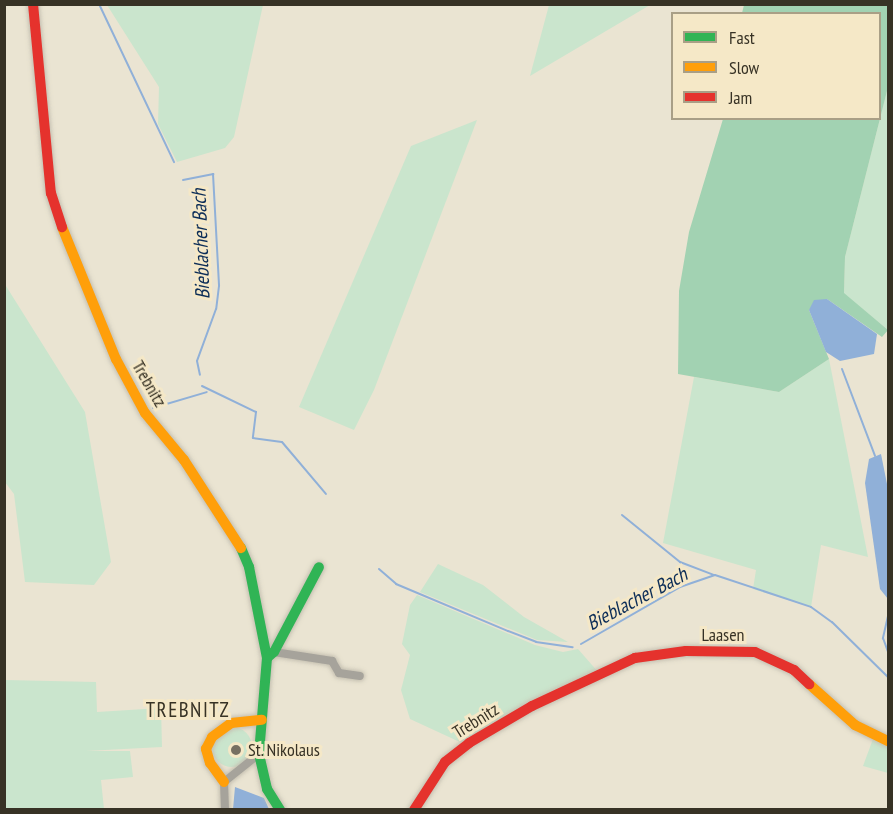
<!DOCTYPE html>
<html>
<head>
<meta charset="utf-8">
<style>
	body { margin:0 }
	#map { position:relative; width:893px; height:814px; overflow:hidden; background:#eae4d2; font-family:"PT Sans Narrow",sans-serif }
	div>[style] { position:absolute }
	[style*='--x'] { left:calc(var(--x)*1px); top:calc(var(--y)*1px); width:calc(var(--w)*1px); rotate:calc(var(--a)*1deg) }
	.green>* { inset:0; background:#cae5cd }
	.round { border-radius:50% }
	.forest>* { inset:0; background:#a2d2b2 }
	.water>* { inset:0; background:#90b0d8 }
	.stream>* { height:2px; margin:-1px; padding:0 1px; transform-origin:1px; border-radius:1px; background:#90b0d8 }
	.roads { filter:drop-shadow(0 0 2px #c5c0b1) drop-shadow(0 0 2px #c5c0b1) }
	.street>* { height:8px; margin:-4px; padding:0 4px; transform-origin:4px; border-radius:4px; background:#a6a39b }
	.fast>* { height:10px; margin:-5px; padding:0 5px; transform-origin:5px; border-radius:5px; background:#30b455 }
	.slow>* { height:10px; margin:-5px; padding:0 5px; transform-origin:5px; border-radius:5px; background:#ff9f0a }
	.jam>* { height:10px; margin:-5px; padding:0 5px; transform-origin:5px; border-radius:5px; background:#e5322d }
	.dots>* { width:16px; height:16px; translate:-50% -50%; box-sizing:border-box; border:3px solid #f5e8c7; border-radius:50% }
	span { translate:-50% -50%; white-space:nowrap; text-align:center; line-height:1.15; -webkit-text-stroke:6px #f5e8c7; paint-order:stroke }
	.street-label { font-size:18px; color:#373225 }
	.poi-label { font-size:18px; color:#373225 }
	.left { translate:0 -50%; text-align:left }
	.water-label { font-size:20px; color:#0c2d57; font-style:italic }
	.quarter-label { font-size:21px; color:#373225; letter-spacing:1.5px }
	.frame { position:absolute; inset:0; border:6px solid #373225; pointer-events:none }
	.legend { position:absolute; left:671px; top:12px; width:210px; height:108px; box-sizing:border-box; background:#f5e8c7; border:2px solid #a99f86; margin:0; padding:8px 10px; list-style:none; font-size:18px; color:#373225 }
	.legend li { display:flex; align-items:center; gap:12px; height:30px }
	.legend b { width:30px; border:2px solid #a99f86 }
</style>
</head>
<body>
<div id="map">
	<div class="green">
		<i style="clip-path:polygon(107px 5px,263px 5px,234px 137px,225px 148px,177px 162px,158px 124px,159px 87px)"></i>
		<i style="clip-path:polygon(549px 5px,549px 4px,650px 5px,530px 76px)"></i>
		<i style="clip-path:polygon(888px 87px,888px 330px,844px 294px,845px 257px)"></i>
		<i style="clip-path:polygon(477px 120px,374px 390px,354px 430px,299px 407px,411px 146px)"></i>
		<i style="clip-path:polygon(4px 264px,6px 286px,85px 412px,111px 562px,94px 585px,25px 582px,14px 494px,5px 482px)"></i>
		<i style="clip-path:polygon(829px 359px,868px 557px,821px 545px,811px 607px,753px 589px,756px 570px,663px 543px,694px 377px,779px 392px)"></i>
		<i style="clip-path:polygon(438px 564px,483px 585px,524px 617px,568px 642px,537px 640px,420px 592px)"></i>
		<i style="clip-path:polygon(417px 595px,535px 645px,563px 652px,578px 649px,599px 673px,462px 743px,410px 719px,401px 690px,410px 655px,402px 644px,410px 605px)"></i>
		<i style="clip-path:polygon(5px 680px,96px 682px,97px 712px,161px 708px,162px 747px,86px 751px,130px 751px,133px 777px,101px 780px,104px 809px,5px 809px)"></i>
		<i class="round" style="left:212px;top:727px;width:40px;height:40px"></i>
		<i style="clip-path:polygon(873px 739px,888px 745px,888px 773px,863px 766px)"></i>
	</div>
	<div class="forest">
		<i style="clip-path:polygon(744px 5px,888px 5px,888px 87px,845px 257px,844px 293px,888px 330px,882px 337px,827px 299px,809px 310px,829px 359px,779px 392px,678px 374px,679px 291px,689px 232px,723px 119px,880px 118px,880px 14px,742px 13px)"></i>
	</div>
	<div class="water">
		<i style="clip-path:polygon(827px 299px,877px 334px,874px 354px,840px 361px,826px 352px,809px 310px,814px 300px)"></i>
		<i style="clip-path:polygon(881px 454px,888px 489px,888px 599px,880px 589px,865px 483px,869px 459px)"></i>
		<i style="clip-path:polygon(235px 787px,264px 798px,269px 809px,233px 809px)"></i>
	</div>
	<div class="stream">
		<i style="--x:99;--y:4;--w:175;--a:64.6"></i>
		<i style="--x:183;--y:180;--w:31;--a:-11"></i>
		<i style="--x:213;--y:174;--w:112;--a:86.9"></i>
		<i style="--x:219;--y:286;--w:23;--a:97"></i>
		<i style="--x:216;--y:309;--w:55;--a:110.1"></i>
		<i style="--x:197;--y:361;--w:14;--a:78"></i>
		<i style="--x:842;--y:369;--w:93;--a:69.2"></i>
		<i style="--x:202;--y:386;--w:60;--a:25.7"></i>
		<i style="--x:256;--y:412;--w:26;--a:97"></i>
		<i style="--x:253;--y:438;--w:29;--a:8"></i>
		<i style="--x:282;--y:442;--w:68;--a:49.8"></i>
		<i style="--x:153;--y:408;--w:56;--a:-16.5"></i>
		<i style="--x:622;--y:515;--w:75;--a:39"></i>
		<i style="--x:680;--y:562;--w:36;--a:21"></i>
		<i style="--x:379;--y:569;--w:23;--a:41"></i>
		<i style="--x:396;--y:584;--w:121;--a:22.8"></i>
		<i style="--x:508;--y:631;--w:30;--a:21"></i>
		<i style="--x:536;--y:642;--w:37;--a:8"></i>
		<i style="--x:888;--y:616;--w:23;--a:103"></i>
		<i style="--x:883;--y:638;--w:15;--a:70"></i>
		<i style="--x:581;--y:644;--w:114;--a:-29.9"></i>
		<i style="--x:680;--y:587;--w:37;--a:-19"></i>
		<i style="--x:715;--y:575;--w:101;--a:18.4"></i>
		<i style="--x:811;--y:607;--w:26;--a:36"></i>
		<i style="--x:832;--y:622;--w:78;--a:44.5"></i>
	</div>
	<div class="roads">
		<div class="street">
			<i style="--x:274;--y:652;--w:59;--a:8.8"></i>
			<i style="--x:332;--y:661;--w:14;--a:60"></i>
			<i style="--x:339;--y:673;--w:21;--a:8"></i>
			<i style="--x:225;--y:810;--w:28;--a:-92"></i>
			<i style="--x:224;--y:782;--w:45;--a:-38.7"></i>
		</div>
		<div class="fast">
			<i style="--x:241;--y:548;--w:21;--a:67"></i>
			<i style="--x:249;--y:567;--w:93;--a:78.8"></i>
			<i style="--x:267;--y:658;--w:96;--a:94.8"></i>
			<i style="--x:259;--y:754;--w:36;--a:77"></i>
			<i style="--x:267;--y:789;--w:25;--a:58"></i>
			<i style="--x:267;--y:658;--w:9;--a:-41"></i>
			<i style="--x:274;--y:652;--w:96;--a:-62.1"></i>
		</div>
		<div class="slow">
			<i style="--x:62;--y:227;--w:143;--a:67.8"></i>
			<i style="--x:116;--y:359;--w:61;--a:61.8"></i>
			<i style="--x:145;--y:413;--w:61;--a:50.3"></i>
			<i style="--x:184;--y:460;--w:105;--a:57.1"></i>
			<i style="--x:809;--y:684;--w:62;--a:41.7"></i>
			<i style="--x:855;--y:725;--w:37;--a:26"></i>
			<i style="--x:224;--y:782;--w:24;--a:-126"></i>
			<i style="--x:210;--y:763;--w:15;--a:-106"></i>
			<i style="--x:206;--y:749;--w:13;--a:-63"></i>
			<i style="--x:212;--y:737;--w:24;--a:-36"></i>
			<i style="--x:231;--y:723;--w:31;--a:-6"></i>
		</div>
		<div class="jam">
			<i style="--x:33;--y:4;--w:190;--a:84.6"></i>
			<i style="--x:51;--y:193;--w:36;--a:72"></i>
			<i style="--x:414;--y:810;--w:57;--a:-57.1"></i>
			<i style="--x:445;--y:762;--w:31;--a:-38"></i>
			<i style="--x:469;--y:743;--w:73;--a:-30.4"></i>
			<i style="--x:532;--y:706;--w:114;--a:-25"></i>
			<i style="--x:635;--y:658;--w:51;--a:-7.8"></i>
			<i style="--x:686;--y:651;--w:69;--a:0.8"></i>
			<i style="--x:755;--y:652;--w:43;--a:24.8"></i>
			<i style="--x:794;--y:670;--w:21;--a:43"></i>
		</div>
	</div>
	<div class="dots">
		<i style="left:236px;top:750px;background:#767062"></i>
	</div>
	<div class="street-label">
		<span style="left:149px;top:384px;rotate:60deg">Trebnitz</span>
		<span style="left:723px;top:635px">Laasen</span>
		<span style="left:476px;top:721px;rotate:-32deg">Trebnitz</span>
	</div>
	<div class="poi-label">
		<span class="left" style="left:248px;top:750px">St. Nikolaus</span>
	</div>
	<div class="water-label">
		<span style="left:201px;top:244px;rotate:-92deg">Bieblacher Bach</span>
		<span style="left:637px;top:599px;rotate:-28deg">Bieblacher Bach</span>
	</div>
	<div class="quarter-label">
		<span style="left:188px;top:710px">TREBNITZ</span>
	</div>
	<div class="frame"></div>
	<ul class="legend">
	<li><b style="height:8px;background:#30b455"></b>Fast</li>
	<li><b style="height:8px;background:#ff9f0a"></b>Slow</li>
	<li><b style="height:8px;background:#e5322d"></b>Jam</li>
	</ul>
</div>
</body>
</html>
